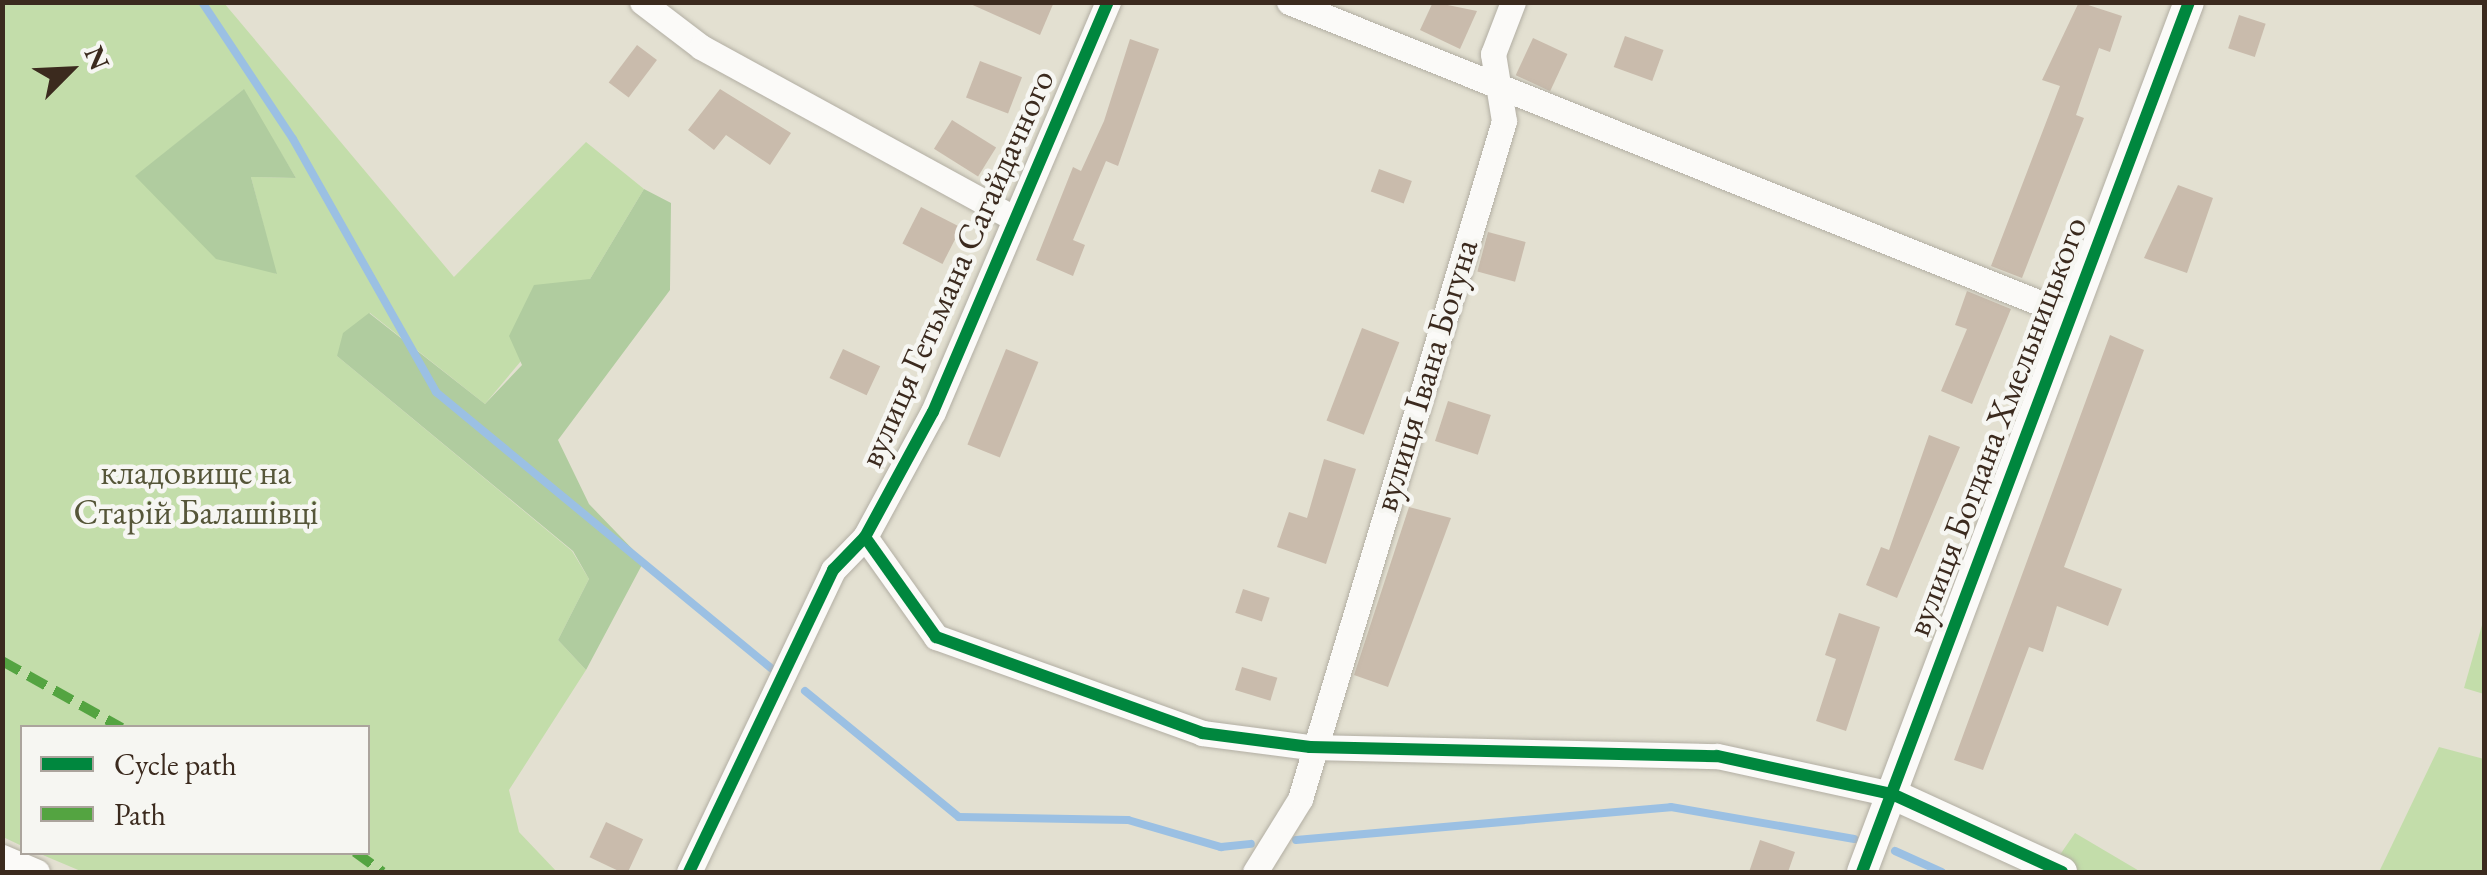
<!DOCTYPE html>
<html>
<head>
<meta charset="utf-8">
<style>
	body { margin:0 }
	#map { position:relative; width:2487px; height:875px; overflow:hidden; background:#e3e0d1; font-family:"EB Garamond",serif }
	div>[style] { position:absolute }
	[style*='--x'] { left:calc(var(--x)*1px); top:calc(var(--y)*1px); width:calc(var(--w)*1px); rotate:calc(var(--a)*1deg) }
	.green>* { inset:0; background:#c3ddaa }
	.forest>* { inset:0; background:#b0cc9f }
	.stream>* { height:8px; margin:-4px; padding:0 4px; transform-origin:4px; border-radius:4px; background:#9bc0e3 }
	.building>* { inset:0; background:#c9bbac; transform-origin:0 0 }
	.roads { filter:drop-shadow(0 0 2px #b2aea3) drop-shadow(0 0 2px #b2aea3) }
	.minor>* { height:25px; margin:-12.5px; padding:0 12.5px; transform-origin:12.5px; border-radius:12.5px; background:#fbfaf8 }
	.tertiary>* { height:30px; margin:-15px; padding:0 15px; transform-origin:15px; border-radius:15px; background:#fbfaf8 }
	.quiet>* { height:10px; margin-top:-5px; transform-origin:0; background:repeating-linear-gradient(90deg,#54a441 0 20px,transparent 0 30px) }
	.cycleway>* { height:12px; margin:-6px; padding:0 6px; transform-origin:6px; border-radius:6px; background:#00873e }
	span { translate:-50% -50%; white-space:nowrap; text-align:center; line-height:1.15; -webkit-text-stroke:9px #f6f6f2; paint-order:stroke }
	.street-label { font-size:35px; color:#3b2a1e }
	.park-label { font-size:35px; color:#565639 }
	.frame { position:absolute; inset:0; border:5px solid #3b2a1e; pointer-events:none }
	.legend { position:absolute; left:20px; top:725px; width:350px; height:130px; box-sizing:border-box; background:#f6f6f2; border:2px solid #aba49d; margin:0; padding:12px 18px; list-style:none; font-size:30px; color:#3b2a1e }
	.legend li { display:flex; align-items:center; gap:20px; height:50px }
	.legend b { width:50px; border:2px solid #aba49d }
	.north { position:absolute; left:20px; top:20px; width:100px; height:100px; -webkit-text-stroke:8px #f6f6f2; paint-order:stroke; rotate:66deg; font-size:28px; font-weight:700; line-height:40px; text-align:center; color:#3b2a1e }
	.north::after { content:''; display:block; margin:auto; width:35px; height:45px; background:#3b2a1e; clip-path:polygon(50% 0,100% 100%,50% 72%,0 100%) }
</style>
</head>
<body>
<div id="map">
	<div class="green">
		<i style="clip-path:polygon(evenodd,3px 3px,224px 3px,454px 277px,586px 142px,644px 189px,590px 279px,485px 404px,370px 313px,337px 356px,572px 551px,589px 579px,558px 640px,586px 670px,509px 790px,519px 832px,557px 872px,83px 872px,38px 853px,368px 852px,368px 728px,22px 728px,22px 846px,3px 837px,3px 3px,243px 90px,296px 178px,251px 177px,276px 274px,136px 176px,243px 90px)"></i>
		<i style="clip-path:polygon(2484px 618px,2484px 694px,2464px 688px)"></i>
		<i style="clip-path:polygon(2439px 747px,2484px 759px,2484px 872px,2379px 872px)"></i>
		<i style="clip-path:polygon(2075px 833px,2141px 872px,2048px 872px)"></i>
	</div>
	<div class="forest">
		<i style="clip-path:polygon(244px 89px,296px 178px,251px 177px,277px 274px,216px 259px,135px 176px)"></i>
		<i style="clip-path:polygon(644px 189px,671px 203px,670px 290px,558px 440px,589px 504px,644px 561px,586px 670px,558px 640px,589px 579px,573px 551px,337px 356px,343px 333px,369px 313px,485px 404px,522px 365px,509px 336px,534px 285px,590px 279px)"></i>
	</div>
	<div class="stream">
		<i style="--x:202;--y:2;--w:164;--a:56.4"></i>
		<i style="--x:293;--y:139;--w:291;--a:60.5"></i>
		<i style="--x:436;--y:392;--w:435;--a:39.5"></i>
		<i style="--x:805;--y:691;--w:199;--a:39.3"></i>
		<i style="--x:959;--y:817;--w:169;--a:1"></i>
		<i style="--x:1128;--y:820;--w:97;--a:16.2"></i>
		<i style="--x:1221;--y:847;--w:30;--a:-6"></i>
		<i style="--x:1296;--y:840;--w:376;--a:-5"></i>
		<i style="--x:1671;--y:807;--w:186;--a:9.9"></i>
		<i style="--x:1895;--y:851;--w:51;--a:24.1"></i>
	</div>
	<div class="building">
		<i style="clip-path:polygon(966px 2px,1054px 2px,1040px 35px)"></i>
		<i style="clip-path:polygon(1433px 2px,1477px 11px,1460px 49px,1420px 30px)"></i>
		<i style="clip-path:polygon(2079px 2px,2122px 16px,2110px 52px,2099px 48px,2076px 115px,2084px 118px,2022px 278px,1991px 266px,2060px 86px,2042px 80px)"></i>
		<i style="left:2239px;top:15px;width:28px;height:35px;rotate:18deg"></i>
		<i style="left:1625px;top:36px;width:41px;height:33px;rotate:20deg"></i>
		<i style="left:1533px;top:38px;width:38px;height:41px;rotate:25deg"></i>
		<i style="clip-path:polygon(1130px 39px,1159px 49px,1118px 166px,1106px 161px,1073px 240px,1085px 245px,1073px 276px,1036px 260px,1073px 167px,1081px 171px,1104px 121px)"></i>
		<i style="left:637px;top:45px;width:25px;height:47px;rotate:37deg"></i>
		<i style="left:980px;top:61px;width:45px;height:39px;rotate:21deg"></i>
		<i style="clip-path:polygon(720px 89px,791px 133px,770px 165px,726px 135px,714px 150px,688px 130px)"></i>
		<i style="left:952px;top:120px;width:52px;height:34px;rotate:32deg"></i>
		<i style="left:1379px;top:169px;width:35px;height:24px;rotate:20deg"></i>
		<i style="clip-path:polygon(2178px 185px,2213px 198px,2187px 273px,2144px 258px)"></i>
		<i style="left:921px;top:207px;width:45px;height:41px;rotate:27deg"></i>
		<i style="left:1488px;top:232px;width:39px;height:41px;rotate:15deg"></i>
		<i style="clip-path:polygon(1967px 291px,2011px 309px,1972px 404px,1941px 391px,1967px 329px,1955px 325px)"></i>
		<i style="left:1362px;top:328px;width:40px;height:99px;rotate:21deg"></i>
		<i style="clip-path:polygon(2110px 335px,2144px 350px,2064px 567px,2122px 589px,2108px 626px,2057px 606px,2043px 652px,2029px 647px,1983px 770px,1954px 760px)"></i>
		<i style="left:843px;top:349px;width:41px;height:32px;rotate:25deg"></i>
		<i style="left:1006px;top:349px;width:35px;height:103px;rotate:22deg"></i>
		<i style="left:1448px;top:401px;width:45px;height:42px;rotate:18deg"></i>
		<i style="clip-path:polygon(1929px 435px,1960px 447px,1897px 598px,1866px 585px,1881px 547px,1889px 550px)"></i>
		<i style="clip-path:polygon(1324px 459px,1356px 469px,1326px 564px,1277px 547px,1289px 512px,1307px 518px)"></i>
		<i style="clip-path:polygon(1409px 507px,1451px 518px,1388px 687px,1354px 675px)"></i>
		<i style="left:1243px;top:589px;width:28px;height:25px;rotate:18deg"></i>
		<i style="clip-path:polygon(1839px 613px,1880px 627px,1846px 731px,1816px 721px,1836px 659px,1825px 655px)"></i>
		<i style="left:1242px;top:667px;width:37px;height:24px;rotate:17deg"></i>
		<i style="left:606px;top:822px;width:41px;height:39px;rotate:25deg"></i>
		<i style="clip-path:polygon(1760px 840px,1795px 852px,1788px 872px,1749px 872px)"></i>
	</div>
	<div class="roads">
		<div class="minor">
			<i style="--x:642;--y:2;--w:74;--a:37.3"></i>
			<i style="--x:701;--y:47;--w:352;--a:28.7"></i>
			<i style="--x:1289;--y:2;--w:841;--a:21.84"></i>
			<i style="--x:865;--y:537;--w:123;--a:54.6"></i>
			<i style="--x:936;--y:637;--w:283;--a:19.8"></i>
			<i style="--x:1202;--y:733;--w:109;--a:7.4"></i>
			<i style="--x:1310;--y:747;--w:407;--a:1.3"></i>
			<i style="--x:1717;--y:756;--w:179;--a:12.3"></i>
			<i style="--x:2;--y:857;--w:38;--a:23"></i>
			<i style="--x:689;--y:872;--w:335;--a:-64.5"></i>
			<i style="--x:833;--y:570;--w:46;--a:-45.9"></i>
			<i style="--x:865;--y:537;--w:142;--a:-61.5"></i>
			<i style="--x:933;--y:412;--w:446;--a:-66.9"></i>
			<i style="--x:1255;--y:872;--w:86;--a:-58.3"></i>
			<i style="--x:1300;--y:799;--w:708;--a:-73.25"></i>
			<i style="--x:1504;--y:121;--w:68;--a:-99.3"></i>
			<i style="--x:1493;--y:54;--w:56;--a:-69"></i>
		</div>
		<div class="tertiary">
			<i style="--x:1892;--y:794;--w:187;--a:24.6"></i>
			<i style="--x:1862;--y:872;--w:929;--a:-69.4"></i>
		</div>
	</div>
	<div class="quiet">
		<i style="--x:2;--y:661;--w:137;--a:29.2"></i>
		<i style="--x:355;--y:852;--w:34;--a:36"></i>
	</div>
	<div class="cycleway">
		<i style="--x:865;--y:537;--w:123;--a:54.6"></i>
		<i style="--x:936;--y:637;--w:283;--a:19.8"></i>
		<i style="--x:1202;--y:733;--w:109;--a:7.4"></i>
		<i style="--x:1310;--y:747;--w:407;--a:1.3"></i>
		<i style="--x:1717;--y:756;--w:179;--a:12.3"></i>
		<i style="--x:1892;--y:794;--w:187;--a:24.6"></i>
		<i style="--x:689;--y:872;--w:335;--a:-64.5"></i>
		<i style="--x:833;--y:570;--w:46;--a:-45.9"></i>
		<i style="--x:865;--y:537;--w:142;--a:-61.5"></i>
		<i style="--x:933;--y:412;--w:446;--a:-66.9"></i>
		<i style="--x:1862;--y:872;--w:929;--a:-69.4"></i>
	</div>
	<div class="street-label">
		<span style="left:956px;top:268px;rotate:-66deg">вулиця Гетьмана Сагайдачного</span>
		<span style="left:1425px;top:375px;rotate:-73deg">вулиця Івана Богуна</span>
		<span style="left:1996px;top:426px;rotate:-69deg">вулиця Богдана Хмельницького</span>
	</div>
	<div class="park-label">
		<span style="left:196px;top:492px">кладовище на<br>Старій Балашівці</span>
	</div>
	<div class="frame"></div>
	<ul class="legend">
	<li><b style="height:12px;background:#00873e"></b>Cycle path</li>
	<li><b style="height:12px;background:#54a441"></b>Path</li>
	</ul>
	<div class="north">N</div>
</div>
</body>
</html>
